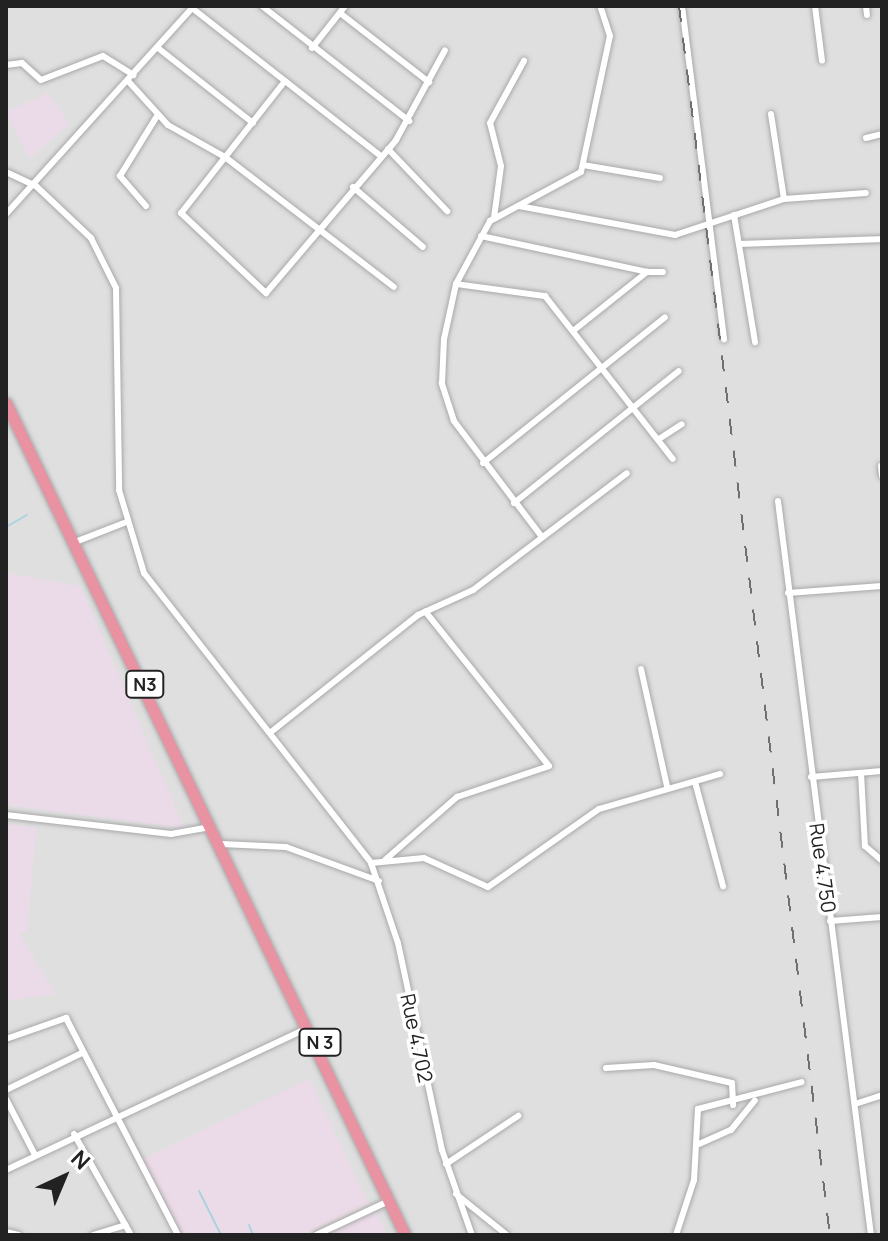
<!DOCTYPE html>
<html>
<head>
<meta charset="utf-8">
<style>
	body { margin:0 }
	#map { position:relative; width:888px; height:1241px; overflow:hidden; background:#f2efe9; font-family:Manrope,sans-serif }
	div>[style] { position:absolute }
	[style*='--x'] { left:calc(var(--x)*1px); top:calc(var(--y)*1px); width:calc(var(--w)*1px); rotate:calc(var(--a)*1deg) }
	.residential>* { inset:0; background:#e0dfdf; transform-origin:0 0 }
	.industrial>* { inset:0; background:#ebdbe8 }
	.stream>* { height:2px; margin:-1px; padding:0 1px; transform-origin:1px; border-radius:1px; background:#aad3df }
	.roads { filter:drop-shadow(0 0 2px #a9a9a9) drop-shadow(0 0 2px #a9a9a9) }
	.street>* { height:6px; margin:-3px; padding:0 3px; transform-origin:3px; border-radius:3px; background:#fff }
	.highway>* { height:11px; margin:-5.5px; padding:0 5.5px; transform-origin:5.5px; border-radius:5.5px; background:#e892a2 }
	.rail>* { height:2px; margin-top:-1px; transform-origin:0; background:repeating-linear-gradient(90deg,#707070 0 16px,transparent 0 32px) }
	span { translate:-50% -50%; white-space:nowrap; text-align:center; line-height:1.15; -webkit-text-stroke:7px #fff; paint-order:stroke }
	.shield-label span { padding:2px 6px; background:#fff; border:2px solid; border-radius:6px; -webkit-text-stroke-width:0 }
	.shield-label { font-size:18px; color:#222; font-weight:700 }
	.street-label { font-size:20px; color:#222 }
	.frame { position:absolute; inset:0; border:8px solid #222; pointer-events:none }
	.north { position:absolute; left:24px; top:1137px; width:80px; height:80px; -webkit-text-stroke:6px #fff; paint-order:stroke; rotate:44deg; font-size:22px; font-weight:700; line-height:32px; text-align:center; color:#222 }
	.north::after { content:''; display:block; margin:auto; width:28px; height:36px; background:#222; clip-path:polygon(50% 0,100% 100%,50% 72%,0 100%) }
</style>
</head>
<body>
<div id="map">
	<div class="residential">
		<i style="left:6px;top:6px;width:876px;height:1229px"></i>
	</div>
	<div class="industrial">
		<i style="clip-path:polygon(48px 93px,69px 124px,30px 158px,6px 112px)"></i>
		<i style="clip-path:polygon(6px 573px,80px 586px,184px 828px,6px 805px)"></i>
		<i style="clip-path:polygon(6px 824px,36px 828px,27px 932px,19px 933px,55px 994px,6px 1001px)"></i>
		<i style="clip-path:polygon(309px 1079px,369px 1204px,304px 1235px,182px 1235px,143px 1159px)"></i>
		<i style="clip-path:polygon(376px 1211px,387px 1235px,322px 1235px)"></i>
	</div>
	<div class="stream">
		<i style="--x:6;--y:527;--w:24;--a:-30"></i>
		<i style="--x:6;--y:1043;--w:11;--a:-27"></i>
		<i style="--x:199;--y:1191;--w:49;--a:63.4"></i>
		<i style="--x:249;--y:1225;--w:9;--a:69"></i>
	</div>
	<div class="roads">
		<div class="street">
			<i style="--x:262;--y:6;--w:187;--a:38"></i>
			<i style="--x:682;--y:6;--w:336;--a:82.8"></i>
			<i style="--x:815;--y:6;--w:55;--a:82.7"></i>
			<i style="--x:866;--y:6;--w:9;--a:84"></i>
			<i style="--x:192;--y:8;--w:240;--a:38.1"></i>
			<i style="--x:340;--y:13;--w:113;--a:37.8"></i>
			<i style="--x:158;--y:48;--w:121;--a:38.3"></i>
			<i style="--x:312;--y:48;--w:53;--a:-51.8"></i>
			<i style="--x:6;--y:65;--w:16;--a:-7"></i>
			<i style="--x:22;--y:63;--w:25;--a:42"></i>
			<i style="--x:41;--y:80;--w:66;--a:-21.2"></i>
			<i style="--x:103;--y:56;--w:36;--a:32"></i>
			<i style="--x:285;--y:81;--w:168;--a:128.2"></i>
			<i style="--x:181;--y:213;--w:117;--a:43.3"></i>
			<i style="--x:266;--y:293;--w:201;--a:-49.6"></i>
			<i style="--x:396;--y:140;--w:102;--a:-61.4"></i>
			<i style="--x:129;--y:82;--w:58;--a:47.8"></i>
			<i style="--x:168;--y:125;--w:65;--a:29.3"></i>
			<i style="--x:225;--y:157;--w:213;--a:37.6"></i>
			<i style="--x:771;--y:114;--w:86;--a:81.3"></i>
			<i style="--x:866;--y:138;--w:16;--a:-14"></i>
			<i style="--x:388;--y:149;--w:86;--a:46.4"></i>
			<i style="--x:583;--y:165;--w:78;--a:9.6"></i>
			<i style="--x:6;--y:172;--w:33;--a:25"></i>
			<i style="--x:36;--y:186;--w:76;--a:43.4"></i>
			<i style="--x:91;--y:238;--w:56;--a:63.4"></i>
			<i style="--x:116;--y:288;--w:202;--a:89.1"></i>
			<i style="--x:119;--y:490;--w:87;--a:73.2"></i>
			<i style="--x:144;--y:573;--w:368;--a:51.9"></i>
			<i style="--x:371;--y:863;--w:84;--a:71.4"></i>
			<i style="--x:398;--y:943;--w:212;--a:78"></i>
			<i style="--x:442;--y:1150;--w:90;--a:70.6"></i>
			<i style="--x:353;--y:187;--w:92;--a:40.6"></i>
			<i style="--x:146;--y:206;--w:40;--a:-131"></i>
			<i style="--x:120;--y:176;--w:70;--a:-58.3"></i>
			<i style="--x:519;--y:206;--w:159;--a:10.5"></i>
			<i style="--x:675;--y:235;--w:115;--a:-18.3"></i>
			<i style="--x:784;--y:199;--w:82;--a:-4.2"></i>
			<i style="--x:6;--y:214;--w:280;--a:-47.9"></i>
			<i style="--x:734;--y:215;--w:129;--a:80.6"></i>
			<i style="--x:494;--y:218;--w:52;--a:-82.3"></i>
			<i style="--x:501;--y:166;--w:44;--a:-104.3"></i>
			<i style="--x:490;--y:123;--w:71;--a:-61.3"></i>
			<i style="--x:481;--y:236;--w:170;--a:12.2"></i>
			<i style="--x:742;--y:244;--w:140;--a:-2"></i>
			<i style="--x:456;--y:284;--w:90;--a:7.7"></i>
			<i style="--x:545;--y:296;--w:207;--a:51.9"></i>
			<i style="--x:573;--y:331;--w:95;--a:-38.6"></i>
			<i style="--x:647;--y:272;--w:16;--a:0"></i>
			<i style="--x:659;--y:439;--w:27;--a:-33"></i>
			<i style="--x:483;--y:463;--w:233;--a:-38.7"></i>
			<i style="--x:881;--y:466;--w:10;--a:84"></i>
			<i style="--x:778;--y:501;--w:740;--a:82.78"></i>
			<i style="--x:514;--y:503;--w:211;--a:-38.7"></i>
			<i style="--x:542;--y:537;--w:146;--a:-127.2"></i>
			<i style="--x:454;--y:421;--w:40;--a:-108"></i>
			<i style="--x:442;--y:383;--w:44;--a:-87.4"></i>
			<i style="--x:444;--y:339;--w:56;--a:-77.7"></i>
			<i style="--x:456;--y:284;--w:72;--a:-61.6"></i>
			<i style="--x:490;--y:221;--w:103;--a:-28.3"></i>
			<i style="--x:581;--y:172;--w:139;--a:-78"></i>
			<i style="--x:610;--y:36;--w:32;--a:-108"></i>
			<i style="--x:75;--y:542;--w:53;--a:-21.2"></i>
			<i style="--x:788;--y:593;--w:94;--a:-4.3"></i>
			<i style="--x:641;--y:669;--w:120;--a:77.5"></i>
			<i style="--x:271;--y:732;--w:188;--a:-38.5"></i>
			<i style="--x:418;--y:615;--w:60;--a:-24.4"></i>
			<i style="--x:473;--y:590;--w:193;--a:-37.2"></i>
			<i style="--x:861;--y:773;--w:73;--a:86.9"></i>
			<i style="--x:865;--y:846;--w:23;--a:41"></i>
			<i style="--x:811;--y:777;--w:71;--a:-4.8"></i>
			<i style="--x:695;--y:782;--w:108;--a:74.9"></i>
			<i style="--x:6;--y:815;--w:166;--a:6.6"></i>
			<i style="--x:171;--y:834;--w:40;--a:-10"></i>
			<i style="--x:222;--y:844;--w:64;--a:2.7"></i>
			<i style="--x:286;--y:847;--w:99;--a:20.1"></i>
			<i style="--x:385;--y:860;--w:96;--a:-41.2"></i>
			<i style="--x:457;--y:797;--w:97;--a:-18.6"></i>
			<i style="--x:549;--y:766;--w:198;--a:-128.7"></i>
			<i style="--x:371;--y:863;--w:53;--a:-5.4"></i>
			<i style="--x:424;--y:858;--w:70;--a:24.4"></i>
			<i style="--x:488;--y:887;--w:136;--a:-35.1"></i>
			<i style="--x:599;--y:809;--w:126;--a:-16.1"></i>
			<i style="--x:830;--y:921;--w:52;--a:-4.4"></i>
			<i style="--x:6;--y:1039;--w:64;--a:-19.3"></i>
			<i style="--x:66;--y:1018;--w:244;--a:62.7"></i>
			<i style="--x:606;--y:1068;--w:48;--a:-3.6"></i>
			<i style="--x:654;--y:1065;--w:80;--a:13"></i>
			<i style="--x:732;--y:1083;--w:22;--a:87"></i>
			<i style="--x:6;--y:1090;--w:85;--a:-26"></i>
			<i style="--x:6;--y:1099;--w:63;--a:62.6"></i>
			<i style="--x:855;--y:1104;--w:28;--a:-18"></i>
			<i style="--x:74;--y:1134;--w:116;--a:60.6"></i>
			<i style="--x:699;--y:1144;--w:35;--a:-24"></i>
			<i style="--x:731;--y:1130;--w:38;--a:-51"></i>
			<i style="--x:446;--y:1164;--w:87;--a:-33.7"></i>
			<i style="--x:6;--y:1170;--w:331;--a:-25.2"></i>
			<i style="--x:456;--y:1194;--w:65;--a:38.8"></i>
			<i style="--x:6;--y:1232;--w:13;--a:13"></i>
			<i style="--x:93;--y:1235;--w:34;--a:-17"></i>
			<i style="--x:316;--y:1235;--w:81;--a:-25"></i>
			<i style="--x:676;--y:1235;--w:58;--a:-71.9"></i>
			<i style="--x:694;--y:1180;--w:71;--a:-86.8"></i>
			<i style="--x:698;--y:1109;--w:107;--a:-14.6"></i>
		</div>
		<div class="highway">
			<i style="--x:6;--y:403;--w:923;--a:64.38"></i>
		</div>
	</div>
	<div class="rail">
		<i style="--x:679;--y:6;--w:1238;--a:83"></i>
	</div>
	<div class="shield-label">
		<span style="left:145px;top:684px">N3</span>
		<span style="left:320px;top:1042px">N 3</span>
	</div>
	<div class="street-label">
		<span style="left:823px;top:868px;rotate:82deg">Rue 4.750</span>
		<span style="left:417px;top:1038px;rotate:78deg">Rue 4.702</span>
	</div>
	<div class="frame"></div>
	<div class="north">N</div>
</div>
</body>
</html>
